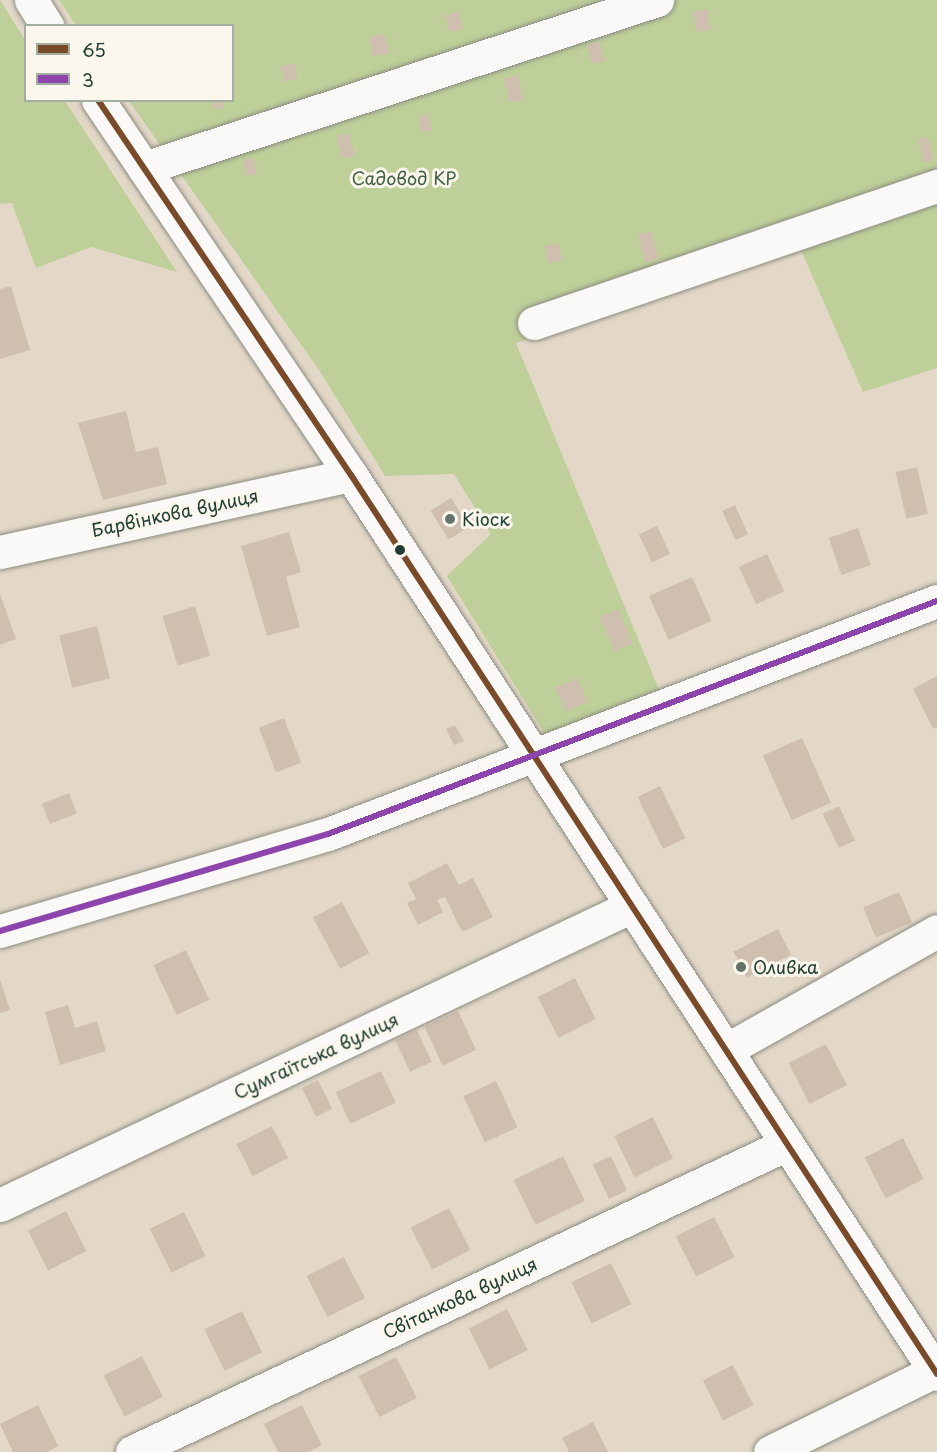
<!DOCTYPE html>
<html>
<head>
<meta charset="utf-8">
<style>
	body { margin:0 }
	#map { position:relative; width:937px; height:1452px; overflow:hidden; background:#e3d8c7; font-family:"Playpen Sans",sans-serif }
	div>[style] { position:absolute }
	[style*='--x'] { left:calc(var(--x)*1px); top:calc(var(--y)*1px); width:calc(var(--w)*1px); rotate:calc(var(--a)*1deg) }
	.green>* { inset:0; background:#becf99 }
	.building>* { inset:0; background:#cfbfaf; transform-origin:0 0 }
	.roads { filter:drop-shadow(0 0 2px #8c8c82) drop-shadow(0 0 2px #8c8c82) }
	.minor>* { height:33px; margin:-16.5px; padding:0 16.5px; transform-origin:16.5px; border-radius:16.5px; background:#fbf9f7 }
	.major>* { height:33px; margin:-16.5px; padding:0 16.5px; transform-origin:16.5px; border-radius:16.5px; background:#fbf9f7 }
	.bus-1>* { height:6px; margin:-3px; padding:0 3px; transform-origin:3px; border-radius:3px; background:#7a4b2a }
	.bus-2>* { height:6px; margin:-3px; padding:0 3px; transform-origin:3px; border-radius:3px; background:#8e44ad }
	.dots>* { width:16px; height:16px; translate:-50% -50%; box-sizing:border-box; border:3px solid #fbf7ec; border-radius:50% }
	span { translate:-50% -50%; white-space:nowrap; text-align:center; line-height:1.15; -webkit-text-stroke:6px #fbf7ec; paint-order:stroke }
	.park-label { font-size:18px; color:#3f6044 }
	.street-label { font-size:18px; color:#1f3d34 }
	.poi-label { font-size:18px; color:#1f3d34 }
	.left { translate:0 -50%; text-align:left }
	.legend { position:absolute; left:24px; top:24px; width:210px; height:78px; box-sizing:border-box; background:#fbf7ec; border:2px solid #a3ada2; margin:0; padding:8px 10px; list-style:none; font-size:18px; color:#1f3d34 }
	.legend li { display:flex; align-items:center; gap:12px; height:30px }
	.legend b { width:30px; border:2px solid #a3ada2 }
</style>
</head>
<body>
<div id="map">
	<div class="green">
		<i style="clip-path:polygon(0 0,25px 40px,26px 100px,65px 101px,177px 272px,91px 247px,36px 268px,12px 203px,0 204px)"></i>
		<i style="clip-path:polygon(59px 0,937px 0,937px 368px,863px 392px,801px 250px,516px 343px,660px 692px,546px 736px,447px 576px,491px 534px,454px 474px,385px 476px,319px 370px,129px 101px,232px 100px,232px 26px,76px 25px)"></i>
	</div>
	<div class="building">
		<i style="left:707px;top:9px;width:21px;height:15px;rotate:79deg"></i>
		<i style="left:459px;top:12px;width:17px;height:14px;rotate:77deg"></i>
		<i style="left:385px;top:34px;width:20px;height:16px;rotate:79deg"></i>
		<i style="left:600px;top:42px;width:20px;height:13px;rotate:79deg"></i>
		<i style="left:294px;top:63px;width:16px;height:13px;rotate:79deg"></i>
		<i style="left:518px;top:75px;width:25px;height:14px;rotate:78deg"></i>
		<i style="clip-path:polygon(212px 100px,222px 100px,223px 108px,214px 110px)"></i>
		<i style="left:428px;top:114px;width:17px;height:10px;rotate:77deg"></i>
		<i style="left:349px;top:133px;width:23px;height:12px;rotate:77deg"></i>
		<i style="left:928px;top:137px;width:24px;height:10px;rotate:78deg"></i>
		<i style="left:254px;top:158px;width:16px;height:11px;rotate:79deg"></i>
		<i style="left:652px;top:231px;width:29px;height:14px;rotate:78deg"></i>
		<i style="left:558px;top:243px;width:18px;height:14px;rotate:77deg"></i>
		<i style="clip-path:polygon(11px 286px,30px 350px,0 359px,0 289px)"></i>
		<i style="clip-path:polygon(126px 411px,136px 452px,158px 447px,167px 484px,103px 500px,78px 423px)"></i>
		<i style="left:917px;top:467px;width:48px;height:22px;rotate:77deg"></i>
		<i style="left:451px;top:498px;width:34px;height:24px;rotate:58deg"></i>
		<i style="left:735px;top:505px;width:32px;height:14px;rotate:66deg"></i>
		<i style="left:657px;top:526px;width:31px;height:20px;rotate:65deg"></i>
		<i style="left:858px;top:528px;width:39px;height:31px;rotate:71deg"></i>
		<i style="clip-path:polygon(289px 532px,301px 572px,286px 577px,300px 627px,267px 636px,241px 546px)"></i>
		<i style="left:767px;top:554px;width:41px;height:31px;rotate:65deg"></i>
		<i style="left:692px;top:577px;width:48px;height:47px;rotate:66deg"></i>
		<i style="clip-path:polygon(0 594px,16px 639px,0 645px)"></i>
		<i style="left:195px;top:606px;width:52px;height:34px;rotate:73deg"></i>
		<i style="left:618px;top:609px;width:37px;height:20px;rotate:66deg"></i>
		<i style="left:97px;top:626px;width:54px;height:39px;rotate:76deg"></i>
		<i style="clip-path:polygon(937px 676px,937px 727px,933px 729px,913px 689px)"></i>
		<i style="left:577px;top:678px;width:26px;height:24px;rotate:65deg"></i>
		<i style="left:284px;top:718px;width:48px;height:27px;rotate:69deg"></i>
		<i style="clip-path:polygon(455px 725px,464px 741px,454px 745px,446px 729px)"></i>
		<i style="left:802px;top:738px;width:71px;height:43px;rotate:66deg"></i>
		<i style="left:660px;top:786px;width:58px;height:25px;rotate:64deg"></i>
		<i style="left:69px;top:793px;width:22px;height:29px;rotate:69deg"></i>
		<i style="left:839px;top:806px;width:38px;height:18px;rotate:65deg"></i>
		<i style="clip-path:polygon(447px 863px,459px 885px,473px 878px,493px 917px,462px 932px,445px 897px,437px 900px,443px 912px,418px 925px,407px 903px,416px 899px,408px 883px)"></i>
		<i style="left:899px;top:892px;width:33px;height:39px;rotate:67deg"></i>
		<i style="left:342px;top:902px;width:58px;height:33px;rotate:62deg"></i>
		<i style="left:778px;top:929px;width:29px;height:50px;rotate:63deg"></i>
		<i style="left:186px;top:950px;width:55px;height:36px;rotate:65deg"></i>
		<i style="left:575px;top:978px;width:46px;height:42px;rotate:63deg"></i>
		<i style="clip-path:polygon(0 980px,10px 1010px,0 1013px)"></i>
		<i style="clip-path:polygon(68px 1005px,75px 1028px,97px 1021px,106px 1051px,60px 1065px,45px 1012px)"></i>
		<i style="left:458px;top:1011px;width:43px;height:37px;rotate:65deg"></i>
		<i style="left:417px;top:1030px;width:35px;height:24px;rotate:65deg"></i>
		<i style="left:826px;top:1044px;width:46px;height:42px;rotate:63deg"></i>
		<i style="left:381px;top:1071px;width:35px;height:50px;rotate:65deg"></i>
		<i style="left:318px;top:1080px;width:32px;height:18px;rotate:64deg"></i>
		<i style="left:496px;top:1081px;width:51px;height:36px;rotate:65deg"></i>
		<i style="left:653px;top:1117px;width:46px;height:43px;rotate:64deg"></i>
		<i style="left:272px;top:1126px;width:36px;height:40px;rotate:63deg"></i>
		<i style="left:903px;top:1138px;width:46px;height:43px;rotate:63deg"></i>
		<i style="left:563px;top:1156px;width:50px;height:55px;rotate:64deg"></i>
		<i style="left:611px;top:1156px;width:38px;height:20px;rotate:65deg"></i>
		<i style="left:449px;top:1208px;width:47px;height:43px;rotate:63deg"></i>
		<i style="left:66px;top:1211px;width:45px;height:43px;rotate:63deg"></i>
		<i style="left:184px;top:1212px;width:49px;height:38px;rotate:64deg"></i>
		<i style="left:714px;top:1217px;width:45px;height:43px;rotate:63deg"></i>
		<i style="left:344px;top:1257px;width:46px;height:42px;rotate:63deg"></i>
		<i style="left:611px;top:1263px;width:46px;height:44px;rotate:64deg"></i>
		<i style="left:507px;top:1309px;width:46px;height:43px;rotate:63deg"></i>
		<i style="left:242px;top:1311px;width:46px;height:42px;rotate:64deg"></i>
		<i style="left:142px;top:1356px;width:46px;height:43px;rotate:63deg"></i>
		<i style="left:396px;top:1357px;width:46px;height:42px;rotate:63deg"></i>
		<i style="left:733px;top:1365px;width:45px;height:34px;rotate:63deg"></i>
		<i style="clip-path:polygon(38px 1405px,58px 1446px,47px 1452px,13px 1452px,0 1424px)"></i>
		<i style="clip-path:polygon(302px 1405px,322px 1445px,309px 1452px,278px 1452px,264px 1424px)"></i>
		<i style="clip-path:polygon(593px 1422px,608px 1452px,569px 1452px,562px 1438px)"></i>
	</div>
	<div class="roads">
		<div class="minor">
			<i style="--x:144;--y:168;--w:540;--a:-18.13"></i>
			<i style="--x:534;--y:323;--w:426;--a:-18.8"></i>
			<i style="--x:0;--y:552;--w:359;--a:-12.4"></i>
			<i style="--x:0;--y:931;--w:342;--a:-16.5"></i>
			<i style="--x:328;--y:834;--w:652;--a:-20.94"></i>
			<i style="--x:726;--y:1050;--w:242;--a:-29.4"></i>
			<i style="--x:0;--y:1205;--w:699;--a:-25.32"></i>
			<i style="--x:132;--y:1452;--w:724;--a:-25.18"></i>
			<i style="--x:770;--y:1452;--w:186;--a:-26.2"></i>
		</div>
		<div class="major">
			<i style="--x:31;--y:0;--w:31;--a:58"></i>
			<i style="--x:98;--y:100;--w:452;--a:56"></i>
			<i style="--x:351;--y:475;--w:1073;--a:56.9"></i>
		</div>
	</div>
	<div class="bus-1">
		<i style="--x:98;--y:100;--w:452;--a:56"></i>
		<i style="--x:351;--y:475;--w:1073;--a:56.9"></i>
	</div>
	<div class="bus-2">
		<i style="--x:0;--y:931;--w:342;--a:-16.5"></i>
		<i style="--x:328;--y:834;--w:652;--a:-20.94"></i>
	</div>
	<div class="dots">
		<i style="left:450px;top:519px;background:#647367"></i>
		<i style="left:400px;top:550px;background:#1f3d34"></i>
		<i style="left:741px;top:967px;background:#647367"></i>
	</div>
	<div class="park-label">
		<span style="left:404px;top:178px">Садовод КР</span>
	</div>
	<div class="street-label">
		<span style="left:175px;top:513px;rotate:-12deg">Барвінкова вулиця</span>
		<span style="left:316px;top:1056px;rotate:-25deg">Сумгаїтська вулиця</span>
		<span style="left:460px;top:1298px;rotate:-25deg">Світанкова вулиця</span>
	</div>
	<div class="poi-label">
		<span class="left" style="left:462px;top:519px">Кіоск</span>
		<span class="left" style="left:753px;top:967px">Оливка</span>
	</div>
	<ul class="legend">
	<li><b style="height:8px;background:#7a4b2a"></b>65</li>
	<li><b style="height:8px;background:#8e44ad"></b>3</li>
	</ul>
</div>
</body>
</html>
